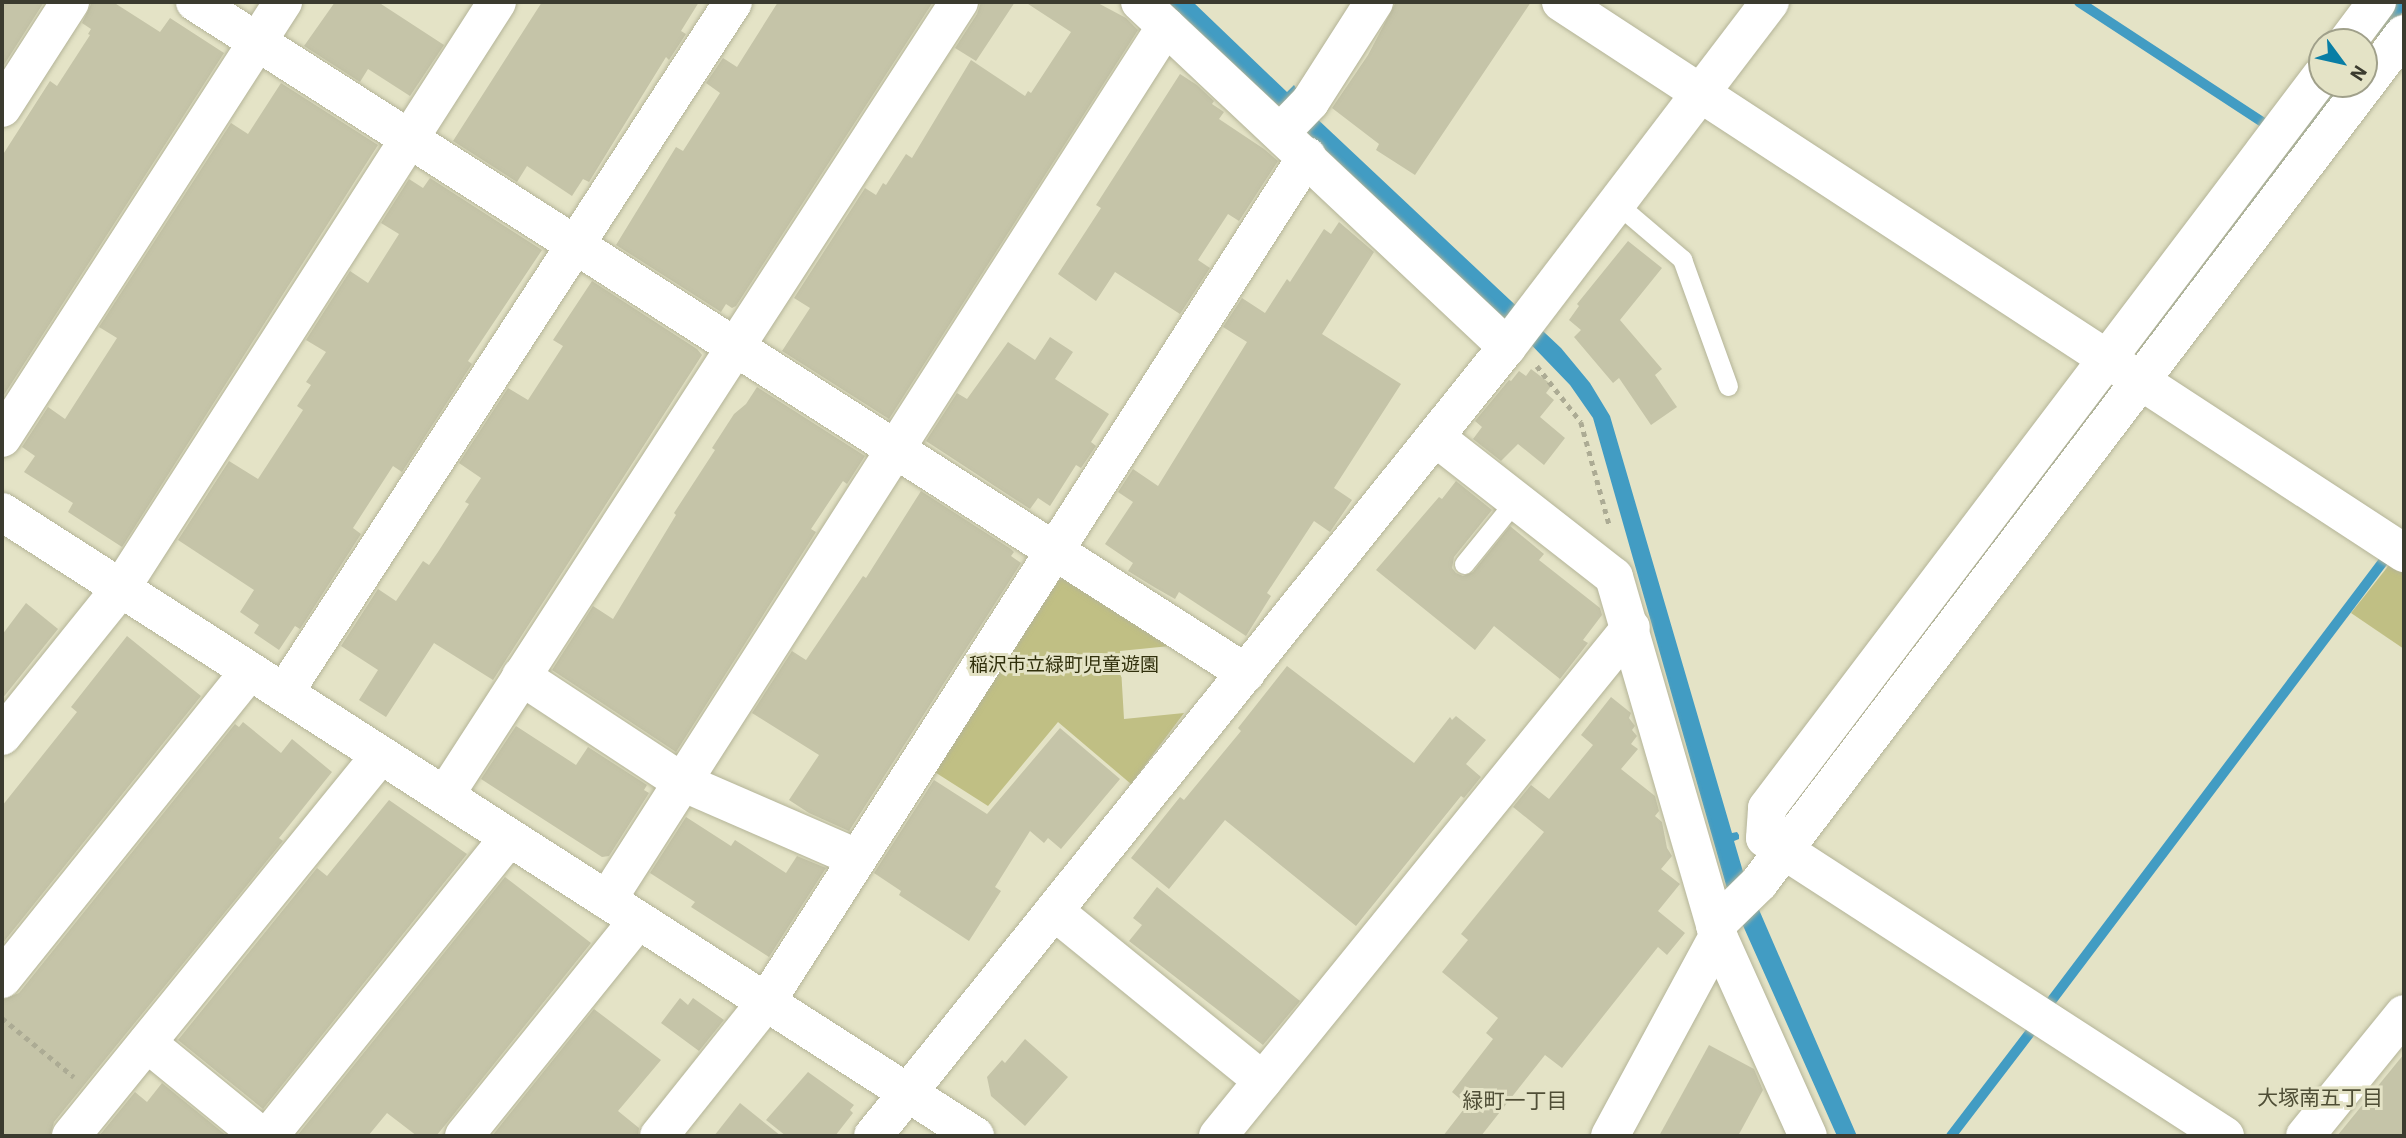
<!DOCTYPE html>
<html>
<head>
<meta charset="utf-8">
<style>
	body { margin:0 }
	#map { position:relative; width:2406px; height:1138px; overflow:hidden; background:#e4e3c6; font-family:"IBM Plex Sans","Noto Sans JP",sans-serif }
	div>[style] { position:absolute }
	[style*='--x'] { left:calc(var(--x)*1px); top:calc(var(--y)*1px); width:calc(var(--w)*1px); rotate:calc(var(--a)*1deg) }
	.green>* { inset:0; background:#c0bf84 }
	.water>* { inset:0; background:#429cc3 }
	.stream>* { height:10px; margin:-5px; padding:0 5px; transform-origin:5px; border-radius:5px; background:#429cc3 }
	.building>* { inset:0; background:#c5c4a8 }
	.path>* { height:4.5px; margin-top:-2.25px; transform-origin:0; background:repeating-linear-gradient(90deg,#acab94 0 5px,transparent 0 10px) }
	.roads { filter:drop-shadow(0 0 2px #b4b498) drop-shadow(0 0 2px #b4b498) }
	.service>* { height:19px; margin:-9.5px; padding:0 9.5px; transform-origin:9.5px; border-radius:9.5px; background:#fff }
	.minor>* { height:38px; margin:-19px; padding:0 19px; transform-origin:19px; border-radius:19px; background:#fff }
	.tertiary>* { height:38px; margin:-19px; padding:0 19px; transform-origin:19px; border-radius:19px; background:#fff }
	span { translate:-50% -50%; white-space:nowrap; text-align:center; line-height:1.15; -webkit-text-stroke:6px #e4e3c6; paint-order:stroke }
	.park-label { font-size:19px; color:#31300c }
	.neighbourhood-label { font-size:21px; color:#4f4e36 }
	.frame { position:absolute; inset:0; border:4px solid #3b3b2f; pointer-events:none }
	.north { position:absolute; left:2308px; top:28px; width:70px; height:70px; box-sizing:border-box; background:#e4e3c6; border:2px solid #a0a08a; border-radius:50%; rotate:123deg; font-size:19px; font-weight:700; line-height:28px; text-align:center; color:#3b3b2f }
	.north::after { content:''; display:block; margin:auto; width:24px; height:32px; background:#097ea5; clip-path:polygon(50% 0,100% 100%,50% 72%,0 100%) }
</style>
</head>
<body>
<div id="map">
	<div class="green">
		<i style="clip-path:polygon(2393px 560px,2404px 567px,2404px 649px,2351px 613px)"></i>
		<i style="clip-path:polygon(1066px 578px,1170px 646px,1120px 651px,1124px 719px,1184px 713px,1131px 784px,1058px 722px,988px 806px,930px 769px,1050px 583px)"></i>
	</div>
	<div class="water">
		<i style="clip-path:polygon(1168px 2px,1193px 2px,1287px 92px,1294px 85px,1312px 114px,1561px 348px,1590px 383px,1610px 416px,1732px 833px,1737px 832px,1739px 835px,1739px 839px,1734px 841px,1744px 875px,1857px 1136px,1837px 1136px,1728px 892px,1593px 418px,1570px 385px,1516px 329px)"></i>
	</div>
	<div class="stream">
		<i style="--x:2079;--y:2;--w:228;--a:33.2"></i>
		<i style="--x:2380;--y:33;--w:39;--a:-52"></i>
		<i style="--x:2133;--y:357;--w:324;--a:-52.5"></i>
		<i style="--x:1926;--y:629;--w:312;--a:-52.5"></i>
		<i style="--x:2046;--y:1008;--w:568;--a:-52.95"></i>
		<i style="--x:1951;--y:1136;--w:140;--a:-52.6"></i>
	</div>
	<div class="building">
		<i style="clip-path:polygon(2px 2px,44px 2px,2px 68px)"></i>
		<i style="clip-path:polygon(92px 2px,113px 2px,160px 32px,170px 18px,224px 53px,2px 398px,2px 156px,50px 81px,57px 86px,90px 35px,88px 34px,91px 29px,82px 23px)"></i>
		<i style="clip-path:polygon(335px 2px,378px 2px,444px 45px,410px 96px,368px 69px,360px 82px,304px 46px)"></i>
		<i style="clip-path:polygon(542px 2px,699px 2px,681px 31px,686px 34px,669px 60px,666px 57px,589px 182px,583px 179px,572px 196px,527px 166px,517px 182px,453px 141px)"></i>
		<i style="clip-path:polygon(778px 2px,933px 2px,736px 306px,732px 308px,726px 304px,721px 312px,616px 245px,676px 147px,683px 151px,720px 93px,706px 83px,723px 58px,737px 67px)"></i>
		<i style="clip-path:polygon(981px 2px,1015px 2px,976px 61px,955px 48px,977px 14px)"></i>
		<i style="clip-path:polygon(1025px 2px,1096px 2px,1126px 18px,1138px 30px,889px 419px,782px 351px,810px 308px,794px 298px,865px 188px,876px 195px,883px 183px,886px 185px,906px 154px,912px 158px,971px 60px,1025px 96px,1028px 91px,1031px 93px,1071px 32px)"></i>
		<i style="clip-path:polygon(1396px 2px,1531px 2px,1415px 175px,1376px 150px,1379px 144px,1332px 108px,1368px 55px)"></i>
		<i style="clip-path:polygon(1180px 74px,1197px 85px,1214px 101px,1212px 104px,1224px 112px,1219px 119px,1264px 149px,1278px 161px,1239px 221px,1228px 214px,1198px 260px,1210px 268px,1180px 314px,1115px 272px,1096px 301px,1058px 274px,1101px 208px,1096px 205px)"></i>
		<i style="clip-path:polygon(281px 83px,378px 145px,122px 547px,68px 512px,73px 503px,24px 472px,35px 456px,22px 447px,48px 407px,65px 419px,117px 338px,99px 327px,231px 123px,248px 134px)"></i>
		<i style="clip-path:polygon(430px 178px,542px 250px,468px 361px,472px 364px,402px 472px,393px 466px,353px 528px,361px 534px,300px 629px,295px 626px,279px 650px,254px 633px,259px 625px,240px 612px,254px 590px,178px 540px,229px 461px,258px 479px,303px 410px,297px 406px,311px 385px,306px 382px,326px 352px,306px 340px,350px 271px,368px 283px,399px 234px,381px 223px,409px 179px,423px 188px)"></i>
		<i style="clip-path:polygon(1339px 222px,1374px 252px,1322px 334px,1401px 384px,1334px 488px,1352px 500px,1330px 532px,1314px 521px,1267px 593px,1271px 596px,1246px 636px,1179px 592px,1175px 599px,1154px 587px,1128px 571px,1133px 563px,1105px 544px,1133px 502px,1118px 492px,1133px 469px,1158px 486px,1247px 342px,1223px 327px,1242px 298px,1265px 313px,1287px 279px,1290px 282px,1324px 229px,1331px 234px)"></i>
		<i style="clip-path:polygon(1628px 241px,1662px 268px,1620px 320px,1662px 369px,1655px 375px,1677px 407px,1651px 425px,1619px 378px,1613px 383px,1574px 337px,1581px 330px,1569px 320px,1579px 306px,1577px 304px)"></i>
		<i style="clip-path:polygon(592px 281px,697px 349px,702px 355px,493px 680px,434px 643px,386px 717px,359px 700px,378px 670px,341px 646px,378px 589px,396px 601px,423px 561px,429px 565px,438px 552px,469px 504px,465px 502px,481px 478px,459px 463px,508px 388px,528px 400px,563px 346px,553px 340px)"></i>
		<i style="clip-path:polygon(1050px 337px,1073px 352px,1055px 379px,1109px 414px,1091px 442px,1096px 446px,1081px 468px,1076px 465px,1050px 506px,1038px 498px,1030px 509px,926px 441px,957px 393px,967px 399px,1008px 342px,1035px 360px)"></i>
		<i style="clip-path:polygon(1531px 369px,1552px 385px,1546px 393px,1554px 400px,1540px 417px,1565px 438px,1544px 465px,1518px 444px,1501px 461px,1473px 439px,1482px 427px,1475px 421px,1509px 380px,1511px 381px,1519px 371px,1526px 376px)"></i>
		<i style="clip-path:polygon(757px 387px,865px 456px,847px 484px,843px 481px,811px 529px,816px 532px,676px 752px,552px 670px,593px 606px,613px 619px,676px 515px,674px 513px,715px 450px,712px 448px,734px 414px,746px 404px)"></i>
		<i style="clip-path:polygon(1456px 481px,1492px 510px,1454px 557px,1452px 568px,1456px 573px,1463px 576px,1473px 572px,1510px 526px,1544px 554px,1539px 560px,1600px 608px,1602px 615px,1583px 640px,1588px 643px,1560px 679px,1494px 626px,1475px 650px,1376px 570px,1439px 497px,1442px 499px)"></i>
		<i style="clip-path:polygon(921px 491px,1011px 549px,1014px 552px,1011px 556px,1021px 563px,849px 831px,809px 813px,789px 800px,819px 755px,752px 713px,792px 651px,806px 660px,863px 576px,866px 578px)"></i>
		<i style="clip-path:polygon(26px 603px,58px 629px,2px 699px,2px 635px)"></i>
		<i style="clip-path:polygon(127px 636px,201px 696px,2px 944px,2px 806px,77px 712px,71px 707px)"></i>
		<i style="clip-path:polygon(1287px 666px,1414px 763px,1450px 717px,1452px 720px,1456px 716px,1486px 740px,1466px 764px,1481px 777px,1464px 798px,1461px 796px,1356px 926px,1225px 820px,1169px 889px,1131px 858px,1180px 797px,1184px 800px,1241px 731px,1238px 728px)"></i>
		<i style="clip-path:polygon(1611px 697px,1631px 713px,1629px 718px,1635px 726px,1632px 730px,1637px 736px,1631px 744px,1638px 749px,1621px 769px,1655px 796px,1659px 811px,1655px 816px,1662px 822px,1667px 848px,1672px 856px,1661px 869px,1680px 884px,1658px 911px,1685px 933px,1667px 955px,1658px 947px,1562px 1068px,1545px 1055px,1481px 1136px,1443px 1136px,1467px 1105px,1452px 1092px,1493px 1039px,1486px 1033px,1498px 1018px,1442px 972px,1468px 940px,1461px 934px,1544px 832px,1513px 807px,1531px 785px,1549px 799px,1593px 745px,1581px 735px)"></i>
		<i style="clip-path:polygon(243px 722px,281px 753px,292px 739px,332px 772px,279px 838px,283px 841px,54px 1122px,50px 1136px,2px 1136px,2px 1000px,19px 993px,235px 724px,239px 727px)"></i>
		<i style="clip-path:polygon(516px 726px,576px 765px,588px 747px,647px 785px,644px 790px,649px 793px,609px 856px,602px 857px,481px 779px)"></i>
		<i style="clip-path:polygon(1060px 728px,1120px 779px,1061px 849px,1048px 838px,1044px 843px,1030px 831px,995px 887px,1001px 891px,969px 941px,899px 895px,901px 891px,874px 873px,934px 780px,987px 814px)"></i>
		<i style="clip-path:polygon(389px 800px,467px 854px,263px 1109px,178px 1040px,317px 868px,327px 876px)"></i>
		<i style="clip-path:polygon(686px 817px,731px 846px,735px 840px,786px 873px,797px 856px,826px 868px,769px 957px,691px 907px,695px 902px,650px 873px)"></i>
		<i style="clip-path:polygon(505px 877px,591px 943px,446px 1124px,436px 1136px,417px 1136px,387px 1113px,368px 1136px,297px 1136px)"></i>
		<i style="clip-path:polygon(1157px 887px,1300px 1001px,1263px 1045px,1129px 941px,1142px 925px,1133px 918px)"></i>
		<i style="clip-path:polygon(680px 998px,688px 1005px,693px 998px,724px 1020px,699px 1051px,661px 1023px)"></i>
		<i style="clip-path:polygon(594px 1009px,661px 1060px,618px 1111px,639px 1128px,638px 1136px,492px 1136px)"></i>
		<i style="clip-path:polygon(1025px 1039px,1068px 1077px,1025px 1126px,991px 1096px,987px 1077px,1002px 1060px,1005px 1063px)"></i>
		<i style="clip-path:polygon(1709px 1045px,1754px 1069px,1763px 1090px,1738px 1136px,1659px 1136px)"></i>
		<i style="clip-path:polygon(2404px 1054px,2404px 1136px,2337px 1136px)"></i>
		<i style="clip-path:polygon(808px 1072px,854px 1105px,850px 1110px,853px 1113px,835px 1136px,786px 1136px,766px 1120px)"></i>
		<i style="clip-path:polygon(162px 1083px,227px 1136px,99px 1136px,135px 1092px,147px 1102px)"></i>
		<i style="clip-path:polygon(740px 1103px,781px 1136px,714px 1136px)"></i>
	</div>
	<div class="path">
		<i style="--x:1537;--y:366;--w:71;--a:51.8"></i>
		<i style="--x:1581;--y:422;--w:109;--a:74.6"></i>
		<i style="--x:2;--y:1018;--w:93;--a:39.3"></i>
	</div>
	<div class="roads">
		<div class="service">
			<i style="--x:1616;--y:203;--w:87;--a:40.3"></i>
			<i style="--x:1682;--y:259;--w:135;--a:70.1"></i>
			<i style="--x:1464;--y:564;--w:82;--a:-50.9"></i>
		</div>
		<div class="minor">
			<i style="--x:195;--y:2;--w:1247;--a:32.56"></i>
			<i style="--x:1140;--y:2;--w:504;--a:43.23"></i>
			<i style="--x:1561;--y:2;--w:1007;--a:33.17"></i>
			<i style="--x:2347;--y:42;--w:50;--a:-53.1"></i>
			<i style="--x:2;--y:108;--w:126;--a:-57.3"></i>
			<i style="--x:1281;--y:132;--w:42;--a:-46"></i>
			<i style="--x:1310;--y:102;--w:119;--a:-57.4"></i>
			<i style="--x:1435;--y:437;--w:227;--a:38"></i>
			<i style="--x:1614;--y:577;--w:374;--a:73.8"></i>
			<i style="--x:1718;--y:936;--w:219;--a:65.8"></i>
			<i style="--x:2;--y:438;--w:519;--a:-57.2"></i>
			<i style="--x:521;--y:676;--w:193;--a:33.4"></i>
			<i style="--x:682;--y:782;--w:191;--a:23.5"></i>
			<i style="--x:284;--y:693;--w:824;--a:-56.98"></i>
			<i style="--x:2;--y:736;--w:190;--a:-51.2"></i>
			<i style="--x:121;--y:588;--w:696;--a:-57.31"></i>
			<i style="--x:445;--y:795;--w:945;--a:-57.05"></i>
			<i style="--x:607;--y:900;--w:1037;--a:-57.4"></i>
			<i style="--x:1054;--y:911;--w:269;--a:39.1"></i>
			<i style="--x:1715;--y:926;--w:62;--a:-44.3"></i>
			<i style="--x:1759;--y:883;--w:1066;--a:-52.78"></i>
			<i style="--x:2;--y:979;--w:395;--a:-51.2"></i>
			<i style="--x:147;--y:1043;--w:147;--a:39.2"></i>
			<i style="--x:71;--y:1136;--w:491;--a:-50.9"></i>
			<i style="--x:269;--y:1136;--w:383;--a:-51.2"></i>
			<i style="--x:464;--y:1136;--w:277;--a:-51.1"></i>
			<i style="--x:659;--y:1136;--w:171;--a:-51.4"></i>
			<i style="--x:766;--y:1002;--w:1004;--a:-57.4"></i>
			<i style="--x:1218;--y:1136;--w:655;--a:-50.94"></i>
			<i style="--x:1610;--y:1136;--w:227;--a:-61.6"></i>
			<i style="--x:2225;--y:1136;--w:548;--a:-147.06"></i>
			<i style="--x:1765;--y:838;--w:30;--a:-86"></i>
			<i style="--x:1767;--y:808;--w:919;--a:-52.87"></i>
			<i style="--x:2305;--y:1136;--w:157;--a:-50.9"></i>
		</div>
		<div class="tertiary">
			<i style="--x:2;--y:512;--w:1156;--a:32.67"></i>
			<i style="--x:873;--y:1136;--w:1012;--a:-51.22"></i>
			<i style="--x:1507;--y:347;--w:434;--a:-52.7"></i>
		</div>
	</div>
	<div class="park-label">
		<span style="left:1064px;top:665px">稲沢市立緑町児童遊園</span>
	</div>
	<div class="neighbourhood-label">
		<span style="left:2320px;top:1097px">大塚南五丁目</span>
		<span style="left:1515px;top:1100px">緑町一丁目</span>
	</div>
	<div class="frame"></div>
	<div class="north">N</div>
</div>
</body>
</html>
